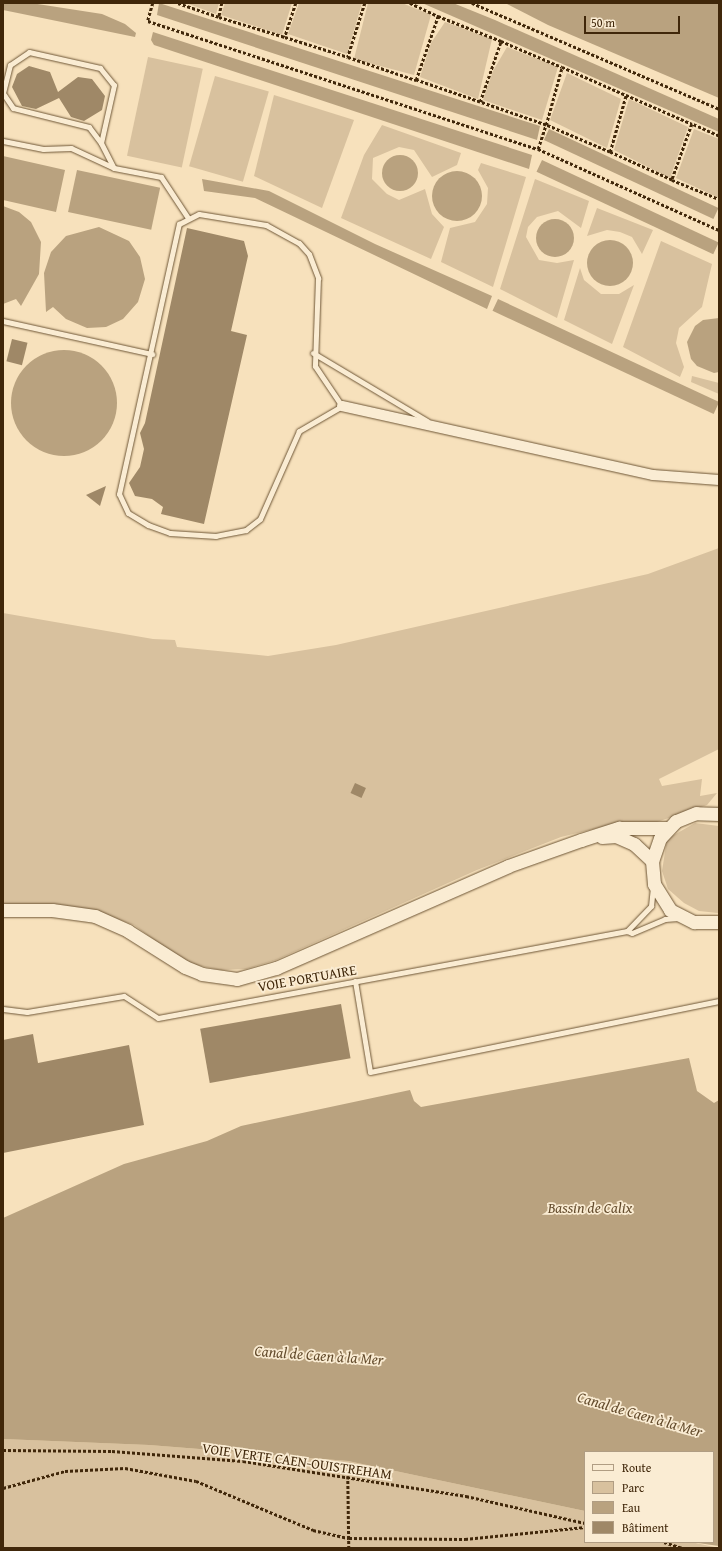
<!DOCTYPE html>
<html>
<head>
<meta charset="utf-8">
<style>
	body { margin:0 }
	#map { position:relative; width:722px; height:1551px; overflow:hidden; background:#f7e1bc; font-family:"Gentium Book Plus",serif }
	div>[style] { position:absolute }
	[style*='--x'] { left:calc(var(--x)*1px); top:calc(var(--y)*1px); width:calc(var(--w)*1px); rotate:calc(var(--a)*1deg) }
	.green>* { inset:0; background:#d8c19e; transform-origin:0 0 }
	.water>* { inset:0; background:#b9a27f; transform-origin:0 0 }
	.round { border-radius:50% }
	.building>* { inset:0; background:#9f8867; transform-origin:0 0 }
	.path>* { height:2.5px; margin-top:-1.25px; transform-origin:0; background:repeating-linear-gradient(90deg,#40270a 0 3px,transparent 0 5px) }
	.roads { filter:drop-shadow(0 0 1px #6e5636) drop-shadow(0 0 1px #6e5636) }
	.service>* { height:5px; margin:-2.5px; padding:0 2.5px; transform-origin:2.5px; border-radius:2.5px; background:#faecd3 }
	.minor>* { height:10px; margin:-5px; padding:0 5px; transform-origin:5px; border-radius:5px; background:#faecd3 }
	.tertiary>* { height:13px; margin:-6.5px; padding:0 6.5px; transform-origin:6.5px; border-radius:6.5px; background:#faecd3 }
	span { translate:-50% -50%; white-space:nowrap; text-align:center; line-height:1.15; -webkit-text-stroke:3.5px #faecd3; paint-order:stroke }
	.street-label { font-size:14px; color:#40270a }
	.water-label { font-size:15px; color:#644c2d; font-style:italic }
	.frame { position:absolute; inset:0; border:4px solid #40270a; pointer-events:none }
	.legend { position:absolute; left:584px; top:1451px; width:130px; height:92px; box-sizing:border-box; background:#faecd3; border:1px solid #b09d83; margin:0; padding:5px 7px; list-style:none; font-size:12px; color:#40270a }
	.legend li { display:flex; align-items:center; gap:8px; height:20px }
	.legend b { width:20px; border:1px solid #b09d83 }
	.scale { position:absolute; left:584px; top:16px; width:96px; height:18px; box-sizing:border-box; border:2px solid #40270a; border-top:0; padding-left:5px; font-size:12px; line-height:14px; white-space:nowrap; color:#40270a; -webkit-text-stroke:3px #faecd3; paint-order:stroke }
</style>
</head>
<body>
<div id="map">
	<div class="green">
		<i style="clip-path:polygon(186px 3px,219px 3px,216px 14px)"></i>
		<i style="clip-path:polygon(225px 3px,292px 3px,282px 35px,221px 15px)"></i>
		<i style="clip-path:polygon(299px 3px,362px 3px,347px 54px,288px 34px)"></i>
		<i style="clip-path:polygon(368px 3px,402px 3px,431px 15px,414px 75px,354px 59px)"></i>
		<i style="clip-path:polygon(445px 22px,492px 39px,478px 99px,420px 77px,431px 43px)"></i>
		<i style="clip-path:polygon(507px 47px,558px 67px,542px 120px,483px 100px,493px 71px)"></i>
		<i style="left:148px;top:57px;width:56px;height:101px;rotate:12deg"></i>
		<i style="clip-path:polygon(567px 73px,621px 99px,607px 148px,550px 120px)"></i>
		<i style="left:215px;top:76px;width:56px;height:94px;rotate:16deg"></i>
		<i style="clip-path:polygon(274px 95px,354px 120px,322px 208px,254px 176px)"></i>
		<i style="clip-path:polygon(629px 99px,688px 127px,670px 178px,614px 150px)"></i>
		<i style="clip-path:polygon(382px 125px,461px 153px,457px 165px,432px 177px,414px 150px,399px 147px,373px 158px,372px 179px,387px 194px,399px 200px,425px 189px,432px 214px,444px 227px,431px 259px,341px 218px,364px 155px)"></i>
		<i style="clip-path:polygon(694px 129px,719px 139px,719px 198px,676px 178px)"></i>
		<i style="clip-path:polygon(481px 163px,526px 177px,493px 287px,441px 262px,450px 228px,475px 222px,487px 204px,488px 188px,478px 170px)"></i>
		<i style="clip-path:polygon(535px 179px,589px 201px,581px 228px,558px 211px,537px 217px,528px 227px,526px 237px,539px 260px,557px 263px,574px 260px,557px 318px,500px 289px)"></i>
		<i style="clip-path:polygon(597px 208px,653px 230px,642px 254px,632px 237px,620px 232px,607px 230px,587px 236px)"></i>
		<i style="clip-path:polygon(661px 241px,712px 264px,702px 307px,679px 328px,676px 343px,684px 367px,680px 377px,623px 347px)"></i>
		<i style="clip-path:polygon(580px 268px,584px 280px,601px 294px,619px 294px,634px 285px,612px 344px,564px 320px)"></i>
		<i style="clip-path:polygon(692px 376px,719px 383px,719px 394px,691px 382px)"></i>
		<i style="clip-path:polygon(719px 548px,719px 749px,659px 779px,662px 786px,702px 779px,700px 796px,717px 793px,707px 805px,657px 822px,602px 827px,561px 837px,477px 870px,276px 960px,246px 969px,221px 970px,196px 965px,173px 954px,134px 925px,89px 909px,3px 904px,3px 613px,153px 639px,175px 640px,177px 647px,268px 656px,336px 645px,648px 574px)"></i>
		<i style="clip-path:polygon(695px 823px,719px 826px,718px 913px,699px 911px,684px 903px,668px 889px,662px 871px,667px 839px)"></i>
		<i style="clip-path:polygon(3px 1439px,149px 1445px,348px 1461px,585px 1511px,585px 1542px,691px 1542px,719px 1548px,3px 1548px)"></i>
	</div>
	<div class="water">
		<i style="clip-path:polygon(3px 3px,31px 3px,102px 14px,125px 24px,136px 33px,135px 37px,3px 10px)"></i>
		<i style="clip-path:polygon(159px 3px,540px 126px,537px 140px,157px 15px)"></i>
		<i style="clip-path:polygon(422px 3px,453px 3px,495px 20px,719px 119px,719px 132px)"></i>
		<i style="clip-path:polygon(505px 3px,719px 3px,719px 98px,548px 25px)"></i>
		<i style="clip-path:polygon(153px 32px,532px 155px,529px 169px,154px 45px,151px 40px)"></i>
		<i style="left:549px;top:129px;width:187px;height:12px;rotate:25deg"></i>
		<i class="round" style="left:382px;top:155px;width:36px;height:36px"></i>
		<i style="clip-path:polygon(3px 156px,65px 170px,56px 212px,3px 200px)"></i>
		<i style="left:542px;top:160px;width:195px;height:13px;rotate:25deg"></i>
		<i style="left:77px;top:170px;width:85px;height:43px;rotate:12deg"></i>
		<i class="round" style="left:432px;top:171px;width:50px;height:50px"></i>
		<i style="clip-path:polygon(202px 179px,269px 191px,375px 244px,492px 296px,487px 309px,255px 198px,204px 191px)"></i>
		<i style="clip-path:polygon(3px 206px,19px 212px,31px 222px,41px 242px,39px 274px,21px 306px,16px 299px,3px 304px)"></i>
		<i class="round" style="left:536px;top:219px;width:38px;height:38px"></i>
		<i style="clip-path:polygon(99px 227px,129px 241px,140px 257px,145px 279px,138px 302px,123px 319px,106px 327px,87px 328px,66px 319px,53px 307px,46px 312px,44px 273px,51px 252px,66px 236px)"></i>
		<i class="round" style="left:587px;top:240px;width:46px;height:46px"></i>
		<i style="left:498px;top:299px;width:244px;height:13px;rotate:25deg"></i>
		<i style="clip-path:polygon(719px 318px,719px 372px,714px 373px,697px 366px,691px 359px,687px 342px,695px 326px,703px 320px)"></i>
		<i class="round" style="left:11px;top:350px;width:106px;height:106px"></i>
		<i style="clip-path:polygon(689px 1058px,697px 1091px,714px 1103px,719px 1100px,719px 1546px,691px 1542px,713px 1542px,713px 1452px,585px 1452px,585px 1511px,348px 1461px,149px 1445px,3px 1439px,3px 1218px,124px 1164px,207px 1141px,241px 1126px,410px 1090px,414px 1101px,421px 1107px)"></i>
	</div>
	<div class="building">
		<i style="clip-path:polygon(29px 66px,50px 72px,58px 92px,78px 77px,92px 79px,105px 96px,102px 110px,84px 121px,71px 117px,59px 98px,36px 109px,22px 106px,12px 87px,17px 74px)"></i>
		<i style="clip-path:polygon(187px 228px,244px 241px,248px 256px,231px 331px,247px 335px,204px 524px,161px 514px,163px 507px,152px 499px,135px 496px,129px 483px,140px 467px,144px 449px,140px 433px,145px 423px)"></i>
		<i style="left:12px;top:339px;width:16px;height:23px;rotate:14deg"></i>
		<i style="clip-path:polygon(106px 486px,100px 506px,86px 495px)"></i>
		<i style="left:355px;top:783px;width:12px;height:11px;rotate:24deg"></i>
		<i style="left:341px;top:1004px;width:55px;height:143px;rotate:80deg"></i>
		<i style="clip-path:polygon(33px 1034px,38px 1063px,129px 1045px,144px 1125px,3px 1153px,3px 1040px)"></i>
	</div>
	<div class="path">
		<i style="--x:153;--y:3;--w:19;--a:106"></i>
		<i style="--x:148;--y:21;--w:410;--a:18.2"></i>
		<i style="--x:538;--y:149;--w:25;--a:-72"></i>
		<i style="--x:546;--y:125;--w:70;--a:-160.8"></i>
		<i style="--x:480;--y:102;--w:65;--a:-71"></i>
		<i style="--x:501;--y:41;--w:66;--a:23.1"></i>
		<i style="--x:178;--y:3;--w:43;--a:18.9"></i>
		<i style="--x:222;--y:3;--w:14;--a:102"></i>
		<i style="--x:219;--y:17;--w:69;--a:16.9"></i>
		<i style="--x:296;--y:3;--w:36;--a:108"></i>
		<i style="--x:285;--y:37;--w:66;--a:17.6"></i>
		<i style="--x:365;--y:3;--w:57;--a:107.5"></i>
		<i style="--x:348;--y:57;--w:72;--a:18.7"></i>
		<i style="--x:410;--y:3;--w:31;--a:25"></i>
		<i style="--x:472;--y:3;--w:269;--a:23.2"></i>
		<i style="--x:480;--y:102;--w:68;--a:-161"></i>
		<i style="--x:416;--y:80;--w:68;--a:-71"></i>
		<i style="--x:438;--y:16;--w:68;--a:21.6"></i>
		<i style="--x:719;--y:136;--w:30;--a:-156"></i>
		<i style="--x:692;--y:124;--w:59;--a:109.7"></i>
		<i style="--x:672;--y:180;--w:51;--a:22"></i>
		<i style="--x:538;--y:149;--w:198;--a:24.1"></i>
		<i style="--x:610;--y:152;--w:69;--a:-157.1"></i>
		<i style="--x:546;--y:125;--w:60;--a:-74.6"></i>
		<i style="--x:562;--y:67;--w:70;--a:23.6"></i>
		<i style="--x:672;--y:180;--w:68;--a:-155.7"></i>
		<i style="--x:610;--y:152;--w:59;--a:-74.3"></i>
		<i style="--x:626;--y:95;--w:72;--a:23.7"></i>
		<i style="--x:3;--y:1450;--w:109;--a:0.5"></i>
		<i style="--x:112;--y:1451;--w:131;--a:4.4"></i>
		<i style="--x:243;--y:1461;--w:226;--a:8.9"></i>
		<i style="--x:466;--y:1496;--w:122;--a:12.8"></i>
		<i style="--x:348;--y:1476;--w:72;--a:89.2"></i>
		<i style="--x:3;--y:1488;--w:64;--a:-15.3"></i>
		<i style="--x:65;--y:1471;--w:60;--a:-2.9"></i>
		<i style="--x:125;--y:1468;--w:72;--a:10.4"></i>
		<i style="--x:196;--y:1481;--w:127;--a:22.7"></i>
		<i style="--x:313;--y:1530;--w:37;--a:13"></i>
		<i style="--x:349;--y:1538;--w:116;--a:0.5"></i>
		<i style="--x:465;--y:1539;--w:121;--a:-5.7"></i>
		<i style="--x:664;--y:1542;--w:20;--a:18"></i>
	</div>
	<div class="roads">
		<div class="service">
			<i style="--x:3;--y:141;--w:41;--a:11.3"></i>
			<i style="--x:43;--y:149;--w:28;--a:-2"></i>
			<i style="--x:71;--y:148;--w:47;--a:24.9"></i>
			<i style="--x:114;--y:168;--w:48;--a:10.8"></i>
			<i style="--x:161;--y:177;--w:49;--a:56.6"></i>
			<i style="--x:101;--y:143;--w:20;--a:-127"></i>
			<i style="--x:89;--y:127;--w:78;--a:-166"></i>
			<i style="--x:13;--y:108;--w:18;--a:-124"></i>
			<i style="--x:3;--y:93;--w:29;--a:-76"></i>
			<i style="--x:10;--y:65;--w:23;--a:-34"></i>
			<i style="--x:29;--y:52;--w:73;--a:12.7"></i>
			<i style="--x:100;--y:68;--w:22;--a:51"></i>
			<i style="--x:114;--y:85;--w:59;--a:102.6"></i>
			<i style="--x:101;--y:143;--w:28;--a:63"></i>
			<i style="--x:199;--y:214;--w:68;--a:9.3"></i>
			<i style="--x:266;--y:225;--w:38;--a:29"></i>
			<i style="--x:299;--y:243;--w:15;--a:48"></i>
			<i style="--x:309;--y:254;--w:26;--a:69"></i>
			<i style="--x:318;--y:278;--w:88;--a:92"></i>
			<i style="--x:315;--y:366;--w:48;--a:56"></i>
			<i style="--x:342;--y:406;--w:50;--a:149.8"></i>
			<i style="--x:299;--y:431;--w:96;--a:113.9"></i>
			<i style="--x:260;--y:519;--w:18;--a:142"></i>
			<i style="--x:246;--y:530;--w:31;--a:169"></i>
			<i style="--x:216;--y:536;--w:46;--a:-176.3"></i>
			<i style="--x:170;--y:533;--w:23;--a:-160"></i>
			<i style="--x:148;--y:525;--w:23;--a:-149"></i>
			<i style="--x:128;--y:513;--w:21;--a:-115"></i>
			<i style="--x:119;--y:494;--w:277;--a:-77.5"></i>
			<i style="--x:179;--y:224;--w:22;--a:-27"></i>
			<i style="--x:3;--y:321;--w:153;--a:12.5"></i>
			<i style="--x:313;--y:353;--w:133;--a:30.8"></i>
			<i style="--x:627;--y:931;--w:35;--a:-46"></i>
			<i style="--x:651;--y:906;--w:18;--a:-84"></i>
			<i style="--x:355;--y:981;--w:92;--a:80.6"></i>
			<i style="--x:370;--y:1072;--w:356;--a:-11.5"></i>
			<i style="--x:3;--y:1009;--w:24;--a:7"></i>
			<i style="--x:27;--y:1012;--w:98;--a:-9.4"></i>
			<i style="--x:124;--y:996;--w:40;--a:32.9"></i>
			<i style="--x:158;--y:1018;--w:477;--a:-10.5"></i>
			<i style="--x:627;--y:931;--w:5;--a:22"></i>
			<i style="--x:632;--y:933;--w:36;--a:-23"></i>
			<i style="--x:665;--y:919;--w:13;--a:-4"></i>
		</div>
		<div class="minor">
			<i style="--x:342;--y:406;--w:319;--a:12.5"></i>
			<i style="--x:653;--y:475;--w:66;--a:4.3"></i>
		</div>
		<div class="tertiary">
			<i style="--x:719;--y:814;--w:23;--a:-178"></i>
			<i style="--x:696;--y:813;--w:22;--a:158"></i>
			<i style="--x:676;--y:821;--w:23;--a:133"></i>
			<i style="--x:660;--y:838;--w:24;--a:109"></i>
			<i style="--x:652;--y:861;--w:23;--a:85"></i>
			<i style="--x:654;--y:884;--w:31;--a:58"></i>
			<i style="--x:670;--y:910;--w:27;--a:27"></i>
			<i style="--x:694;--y:922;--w:25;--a:0"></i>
			<i style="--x:602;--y:837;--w:14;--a:-4"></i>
			<i style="--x:616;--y:836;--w:20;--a:24"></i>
			<i style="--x:634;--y:844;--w:25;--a:43"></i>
			<i style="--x:3;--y:910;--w:49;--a:0"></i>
			<i style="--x:52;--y:910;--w:43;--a:7.9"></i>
			<i style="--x:95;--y:916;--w:36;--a:24"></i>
			<i style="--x:128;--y:931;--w:67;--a:32.3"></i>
			<i style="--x:185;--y:967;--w:18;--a:22"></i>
			<i style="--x:202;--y:974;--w:35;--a:8"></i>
			<i style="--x:237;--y:979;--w:41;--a:-15.8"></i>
			<i style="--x:276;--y:968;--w:253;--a:-23.7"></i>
			<i style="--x:508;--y:866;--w:77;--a:-19.6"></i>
			<i style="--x:581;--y:840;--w:40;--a:-18"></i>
			<i style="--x:619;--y:828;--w:49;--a:0"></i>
		</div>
	</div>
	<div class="street-label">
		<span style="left:307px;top:978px;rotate:-10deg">VOIE PORTUAIRE</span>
		<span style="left:297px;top:1461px;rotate:8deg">VOIE VERTE CAEN-OUISTREHAM</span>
	</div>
	<div class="water-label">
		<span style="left:590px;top:1208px">Bassin de Calix</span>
		<span style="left:319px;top:1355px;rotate:4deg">Canal de Caen à la Mer</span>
		<span style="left:640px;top:1414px;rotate:16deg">Canal de Caen à la Mer</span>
	</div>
	<div class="frame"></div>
	<ul class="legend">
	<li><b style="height:5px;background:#faecd3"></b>Route</li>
	<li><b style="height:11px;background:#d8c19e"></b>Parc</li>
	<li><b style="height:11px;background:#b9a27f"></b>Eau</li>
	<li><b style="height:11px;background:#9f8867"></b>Bâtiment</li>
	</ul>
	<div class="scale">50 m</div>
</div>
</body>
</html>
